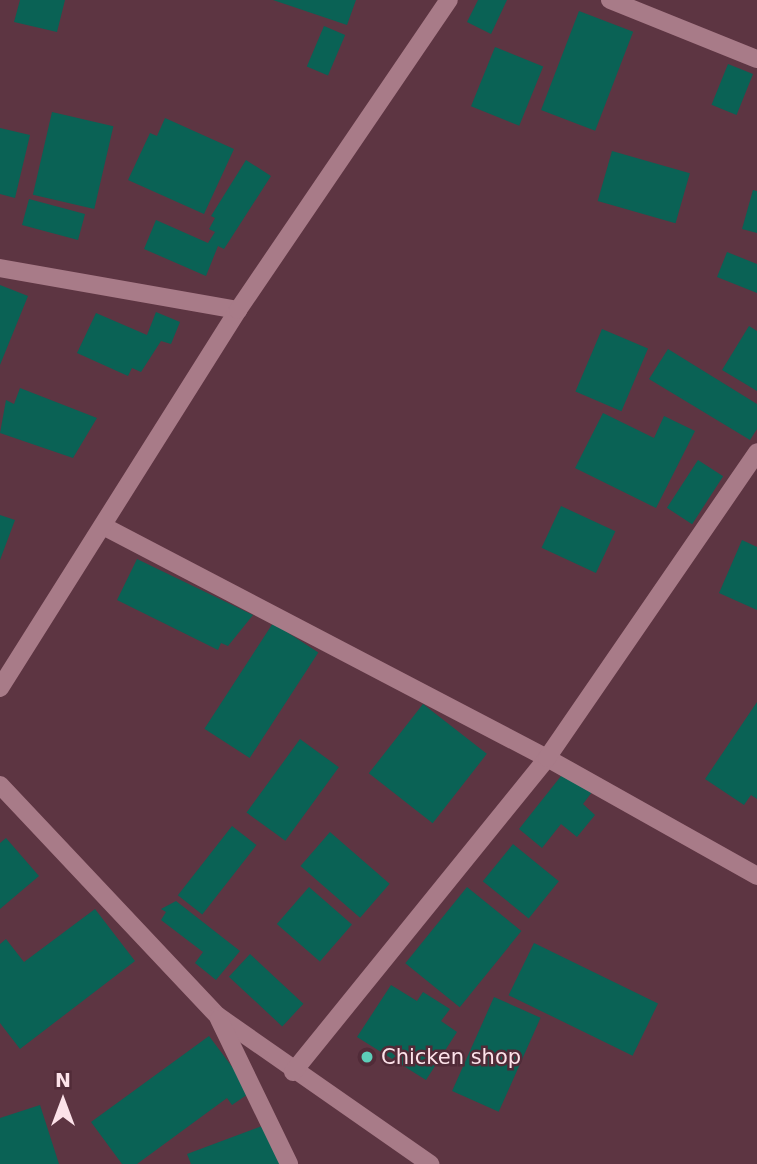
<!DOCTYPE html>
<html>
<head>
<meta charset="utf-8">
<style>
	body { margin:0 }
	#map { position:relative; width:757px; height:1164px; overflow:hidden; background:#5d3542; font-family:"DejaVu Sans",sans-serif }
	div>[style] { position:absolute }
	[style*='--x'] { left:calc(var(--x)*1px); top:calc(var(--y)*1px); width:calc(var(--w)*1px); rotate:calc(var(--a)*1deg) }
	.building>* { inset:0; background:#0a6255; transform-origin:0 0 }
	.street>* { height:18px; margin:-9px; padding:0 9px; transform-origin:9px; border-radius:9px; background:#a87b88 }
	.dots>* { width:19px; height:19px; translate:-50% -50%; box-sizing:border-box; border:4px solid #512b38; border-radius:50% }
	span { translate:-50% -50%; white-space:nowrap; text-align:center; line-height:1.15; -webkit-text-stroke:5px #512b38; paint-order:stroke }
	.poi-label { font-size:21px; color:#fce2e9 }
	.left { translate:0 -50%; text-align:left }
	.north { position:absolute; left:28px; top:1066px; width:70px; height:70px; -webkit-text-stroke:5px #512b38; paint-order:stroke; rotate:0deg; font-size:19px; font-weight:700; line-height:28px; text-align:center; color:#fce2e9 }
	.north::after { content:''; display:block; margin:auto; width:24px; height:32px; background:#fce2e9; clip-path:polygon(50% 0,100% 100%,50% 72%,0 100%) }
</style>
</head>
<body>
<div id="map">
	<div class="building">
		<i style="clip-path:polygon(20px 0,65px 0,57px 32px,14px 22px)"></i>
		<i style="clip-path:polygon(273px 0,356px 0,347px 25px)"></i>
		<i style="clip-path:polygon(478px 0,507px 0,491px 34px,467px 22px)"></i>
		<i style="left:579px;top:11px;width:58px;height:106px;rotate:21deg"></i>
		<i style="left:324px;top:26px;width:23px;height:44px;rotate:23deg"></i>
		<i style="left:495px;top:47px;width:52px;height:64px;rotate:22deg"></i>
		<i style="left:728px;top:64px;width:27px;height:44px;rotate:22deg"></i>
		<i style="left:52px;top:112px;width:63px;height:85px;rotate:13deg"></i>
		<i style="clip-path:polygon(165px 118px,234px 149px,204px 214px,128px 180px,150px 133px,157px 136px)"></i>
		<i style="clip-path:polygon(0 128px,30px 135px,15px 198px,0 194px)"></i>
		<i style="left:612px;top:151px;width:81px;height:52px;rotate:16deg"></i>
		<i style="clip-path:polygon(246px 160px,271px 176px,224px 249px,218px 246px,206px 276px,144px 249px,156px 220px,208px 243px,215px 232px,209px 229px,215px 218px,211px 216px)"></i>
		<i style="clip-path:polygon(753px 190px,757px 191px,757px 233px,742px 229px)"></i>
		<i style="left:29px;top:199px;width:58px;height:27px;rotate:15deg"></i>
		<i style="clip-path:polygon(727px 252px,757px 264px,757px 293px,717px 277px)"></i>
		<i style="clip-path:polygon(0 285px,28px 296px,0 365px)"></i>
		<i style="clip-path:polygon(156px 312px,180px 322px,171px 344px,161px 341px,141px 372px,132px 368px,128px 376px,77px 353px,96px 313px,147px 335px)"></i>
		<i style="clip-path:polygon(749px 326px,757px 331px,757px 391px,722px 370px)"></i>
		<i style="left:602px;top:329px;width:50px;height:68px;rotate:23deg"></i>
		<i style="clip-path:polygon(668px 349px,757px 404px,757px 429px,750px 440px,649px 379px)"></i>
		<i style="clip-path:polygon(20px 388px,97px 418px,73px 458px,0 433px,6px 400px,14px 404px)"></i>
		<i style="clip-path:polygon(603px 413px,654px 438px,664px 416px,695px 431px,656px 508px,575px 468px)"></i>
		<i style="left:698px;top:460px;width:30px;height:57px;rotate:33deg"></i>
		<i style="left:561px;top:506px;width:60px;height:46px;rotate:25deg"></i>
		<i style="clip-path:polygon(0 515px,15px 520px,0 560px)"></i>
		<i style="clip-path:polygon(742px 540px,757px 547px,757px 610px,719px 593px)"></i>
		<i style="clip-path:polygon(137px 559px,253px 615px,228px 646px,221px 643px,218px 650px,117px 600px)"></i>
		<i style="left:273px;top:623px;width:54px;height:126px;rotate:33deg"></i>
		<i style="clip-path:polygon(757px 702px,757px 799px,751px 795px,744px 805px,705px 779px)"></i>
		<i style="left:423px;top:704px;width:81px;height:88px;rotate:38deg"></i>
		<i style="left:300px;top:739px;width:48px;height:91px;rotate:36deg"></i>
		<i style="clip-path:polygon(565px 771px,592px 792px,583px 804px,595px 815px,577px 837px,561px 824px,542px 848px,519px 829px)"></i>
		<i style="left:232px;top:826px;width:31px;height:88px;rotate:38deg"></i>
		<i style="left:330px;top:832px;width:79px;height:45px;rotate:41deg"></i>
		<i style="clip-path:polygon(6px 838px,39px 876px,0 909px,0 843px)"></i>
		<i style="left:513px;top:844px;width:59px;height:48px;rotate:39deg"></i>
		<i style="left:309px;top:887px;width:57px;height:49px;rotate:41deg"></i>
		<i style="left:467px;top:887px;width:70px;height:98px;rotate:39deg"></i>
		<i style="clip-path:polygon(176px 901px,240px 951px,216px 980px,195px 963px,203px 952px,161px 920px,166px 912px,161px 909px)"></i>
		<i style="clip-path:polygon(95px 909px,135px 961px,20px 1049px,0 1023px,0 944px,6px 939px,24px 962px)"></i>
		<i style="left:534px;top:943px;width:138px;height:58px;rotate:26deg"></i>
		<i style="left:250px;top:954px;width:73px;height:31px;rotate:43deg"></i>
		<i style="clip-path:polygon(391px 985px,417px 1001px,423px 992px,450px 1009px,441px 1021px,457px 1032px,426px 1080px,357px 1037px)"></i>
		<i style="left:494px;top:997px;width:51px;height:103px;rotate:24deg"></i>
		<i style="clip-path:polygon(209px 1036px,251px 1092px,232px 1105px,227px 1098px,137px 1164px,122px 1164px,91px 1122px)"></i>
		<i style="clip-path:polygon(40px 1105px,59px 1164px,0 1164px,0 1118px)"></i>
		<i style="clip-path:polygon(265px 1125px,282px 1164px,191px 1164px,187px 1154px)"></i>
	</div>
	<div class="street">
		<i style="--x:610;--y:0;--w:158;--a:21.9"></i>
		<i style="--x:0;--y:268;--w:242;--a:10"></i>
		<i style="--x:105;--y:527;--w:499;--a:27.6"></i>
		<i style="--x:547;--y:758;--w:241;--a:29.3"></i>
		<i style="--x:0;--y:688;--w:447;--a:-57.8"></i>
		<i style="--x:238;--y:310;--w:375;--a:-55.8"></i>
		<i style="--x:0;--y:785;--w:318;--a:46.7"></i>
		<i style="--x:218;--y:1016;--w:259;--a:34.9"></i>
		<i style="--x:219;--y:1019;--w:161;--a:64.2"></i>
		<i style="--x:293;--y:1072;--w:404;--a:-51"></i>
		<i style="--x:547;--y:758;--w:371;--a:-55.5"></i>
	</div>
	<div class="dots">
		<i style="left:367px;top:1057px;background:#5dceb9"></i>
	</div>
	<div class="poi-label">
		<span class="left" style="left:381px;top:1057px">Chicken shop</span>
	</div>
	<div class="north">N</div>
</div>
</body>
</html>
